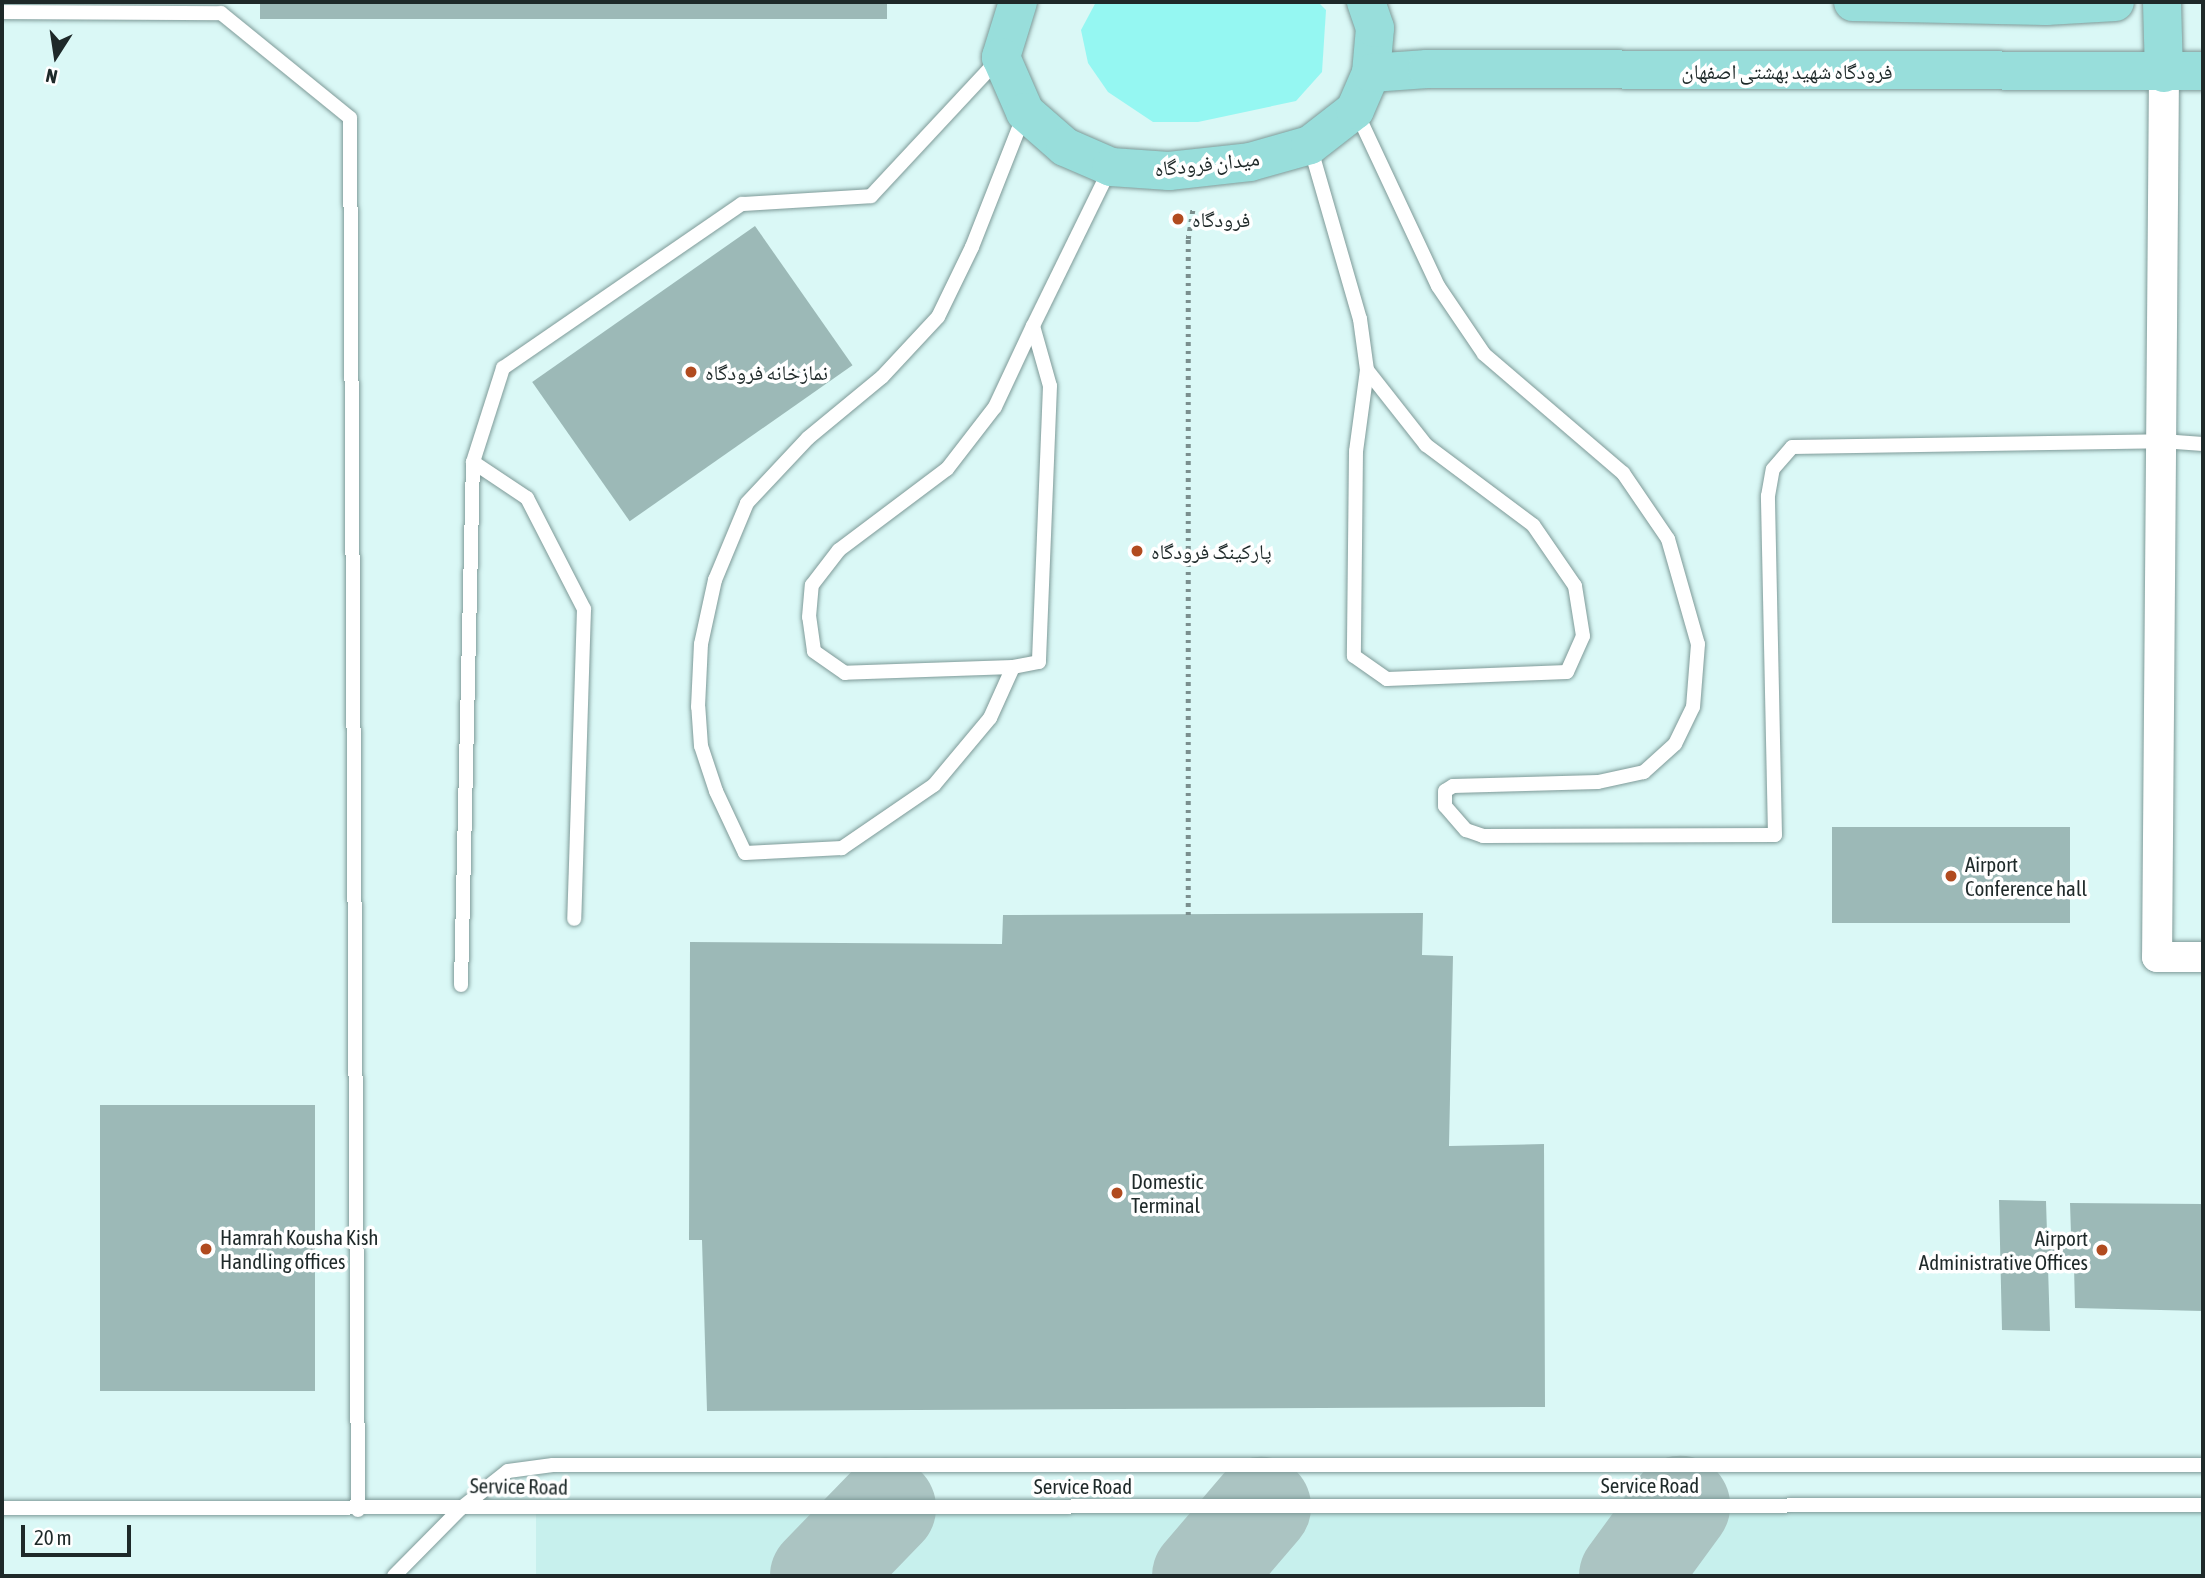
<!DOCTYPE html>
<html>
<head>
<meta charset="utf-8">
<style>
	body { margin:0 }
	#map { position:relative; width:2205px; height:1578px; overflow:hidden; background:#daf8f6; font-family:"Asap Condensed","Noto Naskh Arabic",sans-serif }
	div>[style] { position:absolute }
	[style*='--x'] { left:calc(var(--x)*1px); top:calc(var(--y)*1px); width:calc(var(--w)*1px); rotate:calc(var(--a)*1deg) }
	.built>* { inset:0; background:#c7f0ed; transform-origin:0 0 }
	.green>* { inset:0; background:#95f7f2 }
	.taxiway>* { height:100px; margin:-50px; padding:0 50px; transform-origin:50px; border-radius:50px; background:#abc4c2 }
	.building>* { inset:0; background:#9cb9b7; transform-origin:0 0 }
	.path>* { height:4.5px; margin-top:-2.25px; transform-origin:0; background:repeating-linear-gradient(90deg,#7b8f8e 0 3.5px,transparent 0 8.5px) }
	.roads { filter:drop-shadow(0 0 2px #7e9a98) drop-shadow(0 0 2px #7e9a98) }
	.service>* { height:14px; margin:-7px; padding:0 7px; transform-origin:7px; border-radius:7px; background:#fff }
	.minor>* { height:30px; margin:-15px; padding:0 15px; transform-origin:15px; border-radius:15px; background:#fff }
	.primary>* { height:38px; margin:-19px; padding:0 19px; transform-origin:19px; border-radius:19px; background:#98dedb }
	.dots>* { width:19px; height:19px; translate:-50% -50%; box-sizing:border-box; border:4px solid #fff; border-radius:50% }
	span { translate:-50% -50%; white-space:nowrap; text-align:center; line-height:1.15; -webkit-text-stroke:7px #fff; paint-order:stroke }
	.street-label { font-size:21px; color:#1e2929 }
	.poi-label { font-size:21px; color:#1e2929 }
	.left { translate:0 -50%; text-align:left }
	.right { translate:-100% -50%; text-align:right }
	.frame { position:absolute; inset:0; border:4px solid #1e2929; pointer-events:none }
	.north { position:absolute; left:21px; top:21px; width:70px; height:70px; -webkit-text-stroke:5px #fff; paint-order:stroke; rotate:192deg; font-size:19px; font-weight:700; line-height:28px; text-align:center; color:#1e2929 }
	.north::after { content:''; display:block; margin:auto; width:24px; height:32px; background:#1e2929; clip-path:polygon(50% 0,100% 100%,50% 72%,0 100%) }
	.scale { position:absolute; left:21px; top:1525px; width:110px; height:32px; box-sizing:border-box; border:4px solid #1e2929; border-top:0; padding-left:9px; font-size:21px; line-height:24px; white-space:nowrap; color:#1e2929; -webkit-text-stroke:5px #fff; paint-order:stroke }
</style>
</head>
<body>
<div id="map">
	<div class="built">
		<i style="left:2203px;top:1504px;width:72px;height:1667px;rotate:90deg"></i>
	</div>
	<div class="green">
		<i style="clip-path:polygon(1096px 2px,1318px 2px,1326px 10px,1322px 72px,1296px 101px,1198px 122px,1153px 122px,1108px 92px,1088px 63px,1081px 30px)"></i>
	</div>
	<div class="taxiway">
		<i style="--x:820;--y:1576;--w:95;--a:-45.9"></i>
		<i style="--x:1202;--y:1576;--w:91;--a:-49.5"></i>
		<i style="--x:1629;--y:1576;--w:87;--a:-53.9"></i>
	</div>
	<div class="building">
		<i style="left:260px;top:2px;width:627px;height:17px"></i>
		<i style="left:755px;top:226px;width:170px;height:272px;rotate:55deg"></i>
		<i style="left:1832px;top:827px;width:238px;height:96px"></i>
		<i style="clip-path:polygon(1423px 913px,1422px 955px,1453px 956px,1449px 1146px,1544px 1144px,1545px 1407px,707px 1411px,702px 1240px,689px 1240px,690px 942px,1002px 944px,1003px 915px)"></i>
		<i style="left:100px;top:1105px;width:215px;height:286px"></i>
		<i style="clip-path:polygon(1999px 1200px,2046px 1201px,2047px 1233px,2071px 1234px,2070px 1203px,2203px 1204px,2203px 1311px,2075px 1308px,2074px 1266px,2048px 1267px,2050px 1331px,2002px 1330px)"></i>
	</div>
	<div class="path">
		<i style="--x:1188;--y:915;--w:676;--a:-90"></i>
		<i style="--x:1188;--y:239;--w:33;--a:-81"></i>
	</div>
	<div class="roads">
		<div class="service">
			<i style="--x:2;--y:12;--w:219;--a:0.3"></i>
			<i style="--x:221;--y:13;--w:166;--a:39.1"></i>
			<i style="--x:350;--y:118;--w:1392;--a:89.67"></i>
			<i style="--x:1356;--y:111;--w:193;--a:64.9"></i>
			<i style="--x:1438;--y:286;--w:82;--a:55.9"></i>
			<i style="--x:1484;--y:354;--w:183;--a:40.6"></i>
			<i style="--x:1623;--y:473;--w:80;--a:55.7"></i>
			<i style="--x:1668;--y:539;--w:109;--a:74.1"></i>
			<i style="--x:1698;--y:644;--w:63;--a:94.5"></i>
			<i style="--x:1693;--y:707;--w:41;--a:115.9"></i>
			<i style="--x:1675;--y:744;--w:42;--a:137.9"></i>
			<i style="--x:1644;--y:772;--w:47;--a:167.7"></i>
			<i style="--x:1598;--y:782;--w:145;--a:178.4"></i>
			<i style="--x:1453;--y:786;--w:9;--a:148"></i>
			<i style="--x:1445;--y:791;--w:15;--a:90"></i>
			<i style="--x:1445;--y:806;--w:32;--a:49"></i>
			<i style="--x:1466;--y:830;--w:18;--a:19"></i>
			<i style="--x:1483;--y:836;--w:292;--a:-0.2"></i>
			<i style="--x:1775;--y:835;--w:339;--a:-91.2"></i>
			<i style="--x:1768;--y:496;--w:27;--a:-80"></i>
			<i style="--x:1773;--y:469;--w:29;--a:-49"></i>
			<i style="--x:1792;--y:447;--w:370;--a:-0.9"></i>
			<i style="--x:2162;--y:441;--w:41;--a:4.2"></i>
			<i style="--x:1310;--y:146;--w:180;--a:73.9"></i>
			<i style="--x:1360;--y:319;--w:51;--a:82.2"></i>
			<i style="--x:1367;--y:370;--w:82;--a:97.7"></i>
			<i style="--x:1356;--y:451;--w:205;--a:90.6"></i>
			<i style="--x:1354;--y:656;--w:40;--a:34.9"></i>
			<i style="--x:1387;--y:679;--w:180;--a:-2.2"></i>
			<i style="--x:1567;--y:672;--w:39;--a:-66"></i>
			<i style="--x:1583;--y:636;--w:51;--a:-99.1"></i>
			<i style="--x:1575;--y:586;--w:74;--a:-124.5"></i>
			<i style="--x:1533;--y:525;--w:134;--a:-143.2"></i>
			<i style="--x:1426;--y:445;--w:95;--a:-128.2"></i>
			<i style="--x:1033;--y:326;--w:62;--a:74.2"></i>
			<i style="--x:1050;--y:386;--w:276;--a:92.3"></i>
			<i style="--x:1039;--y:662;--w:26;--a:169"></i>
			<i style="--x:1013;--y:667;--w:168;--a:178"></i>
			<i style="--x:845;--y:673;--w:38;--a:-145"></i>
			<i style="--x:814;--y:651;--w:34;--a:-98"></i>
			<i style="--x:809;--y:617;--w:32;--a:-85"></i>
			<i style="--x:812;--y:585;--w:44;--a:-52.4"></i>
			<i style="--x:839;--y:550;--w:135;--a:-36.9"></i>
			<i style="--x:947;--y:469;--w:78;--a:-52.3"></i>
			<i style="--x:995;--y:407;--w:89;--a:-64.9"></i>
			<i style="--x:1033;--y:326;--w:177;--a:-63.9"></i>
			<i style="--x:473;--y:462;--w:65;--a:33.7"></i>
			<i style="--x:527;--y:498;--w:125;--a:62.8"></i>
			<i style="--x:584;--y:609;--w:310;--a:91.8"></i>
			<i style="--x:1013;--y:667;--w:56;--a:114.3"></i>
			<i style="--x:990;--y:718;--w:87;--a:129.9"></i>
			<i style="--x:934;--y:785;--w:112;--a:145.6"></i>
			<i style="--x:842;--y:848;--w:97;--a:177"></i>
			<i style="--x:745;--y:853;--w:68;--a:-115.1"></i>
			<i style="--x:716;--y:791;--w:47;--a:-108.4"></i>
			<i style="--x:701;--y:746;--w:39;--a:-94"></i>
			<i style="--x:698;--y:707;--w:63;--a:-87.3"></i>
			<i style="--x:701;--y:644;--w:66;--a:-77.7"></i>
			<i style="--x:715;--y:580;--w:83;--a:-67.4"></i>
			<i style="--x:747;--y:503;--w:89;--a:-46.8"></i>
			<i style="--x:808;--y:438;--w:96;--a:-39.5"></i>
			<i style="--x:882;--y:377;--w:82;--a:-47"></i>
			<i style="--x:938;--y:317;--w:78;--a:-64.1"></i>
			<i style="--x:972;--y:247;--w:142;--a:-68.5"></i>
			<i style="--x:461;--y:985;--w:523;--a:-88.69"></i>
			<i style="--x:473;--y:462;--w:99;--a:-72.3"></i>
			<i style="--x:503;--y:368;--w:290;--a:-34.5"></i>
			<i style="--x:742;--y:204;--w:129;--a:-3.5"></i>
			<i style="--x:871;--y:196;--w:186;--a:-47"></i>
			<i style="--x:2;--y:1508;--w:2201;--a:-0.08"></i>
			<i style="--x:394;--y:1576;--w:94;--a:-45.4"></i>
			<i style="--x:460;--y:1509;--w:61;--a:-38.4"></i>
			<i style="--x:508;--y:1471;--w:45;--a:-7.6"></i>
			<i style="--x:553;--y:1465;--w:1650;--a:0"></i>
		</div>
		<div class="minor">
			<i style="--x:2164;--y:73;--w:884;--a:90.45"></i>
			<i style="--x:2157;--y:957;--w:46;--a:0"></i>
		</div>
		<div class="primary">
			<i style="--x:1018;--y:2;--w:58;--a:107.2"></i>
			<i style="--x:1001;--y:57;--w:60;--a:66.4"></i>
			<i style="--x:1025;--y:112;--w:53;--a:41.2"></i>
			<i style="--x:1065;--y:147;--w:50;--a:23.5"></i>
			<i style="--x:1111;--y:167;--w:58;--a:3.9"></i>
			<i style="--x:1169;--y:171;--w:81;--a:-6.3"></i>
			<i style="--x:1250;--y:162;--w:62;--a:-15.8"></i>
			<i style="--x:1310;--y:145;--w:57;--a:-37.9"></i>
			<i style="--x:1355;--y:110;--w:40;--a:-66.6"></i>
			<i style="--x:1371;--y:73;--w:45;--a:-84.9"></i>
			<i style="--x:1375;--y:28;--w:28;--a:-109"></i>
			<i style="--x:1853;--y:2;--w:193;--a:1.2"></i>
			<i style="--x:2046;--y:6;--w:69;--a:-3.3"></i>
			<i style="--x:2162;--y:2;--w:71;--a:88.4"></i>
			<i style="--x:1371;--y:73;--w:56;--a:-4.1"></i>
			<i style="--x:1427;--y:69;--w:776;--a:0.15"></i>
		</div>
	</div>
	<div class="dots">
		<i style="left:1178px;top:219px;background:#b14b1f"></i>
		<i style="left:691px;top:372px;background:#b14b1f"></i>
		<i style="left:1137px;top:551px;background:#b14b1f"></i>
		<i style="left:1951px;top:876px;background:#b14b1f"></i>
		<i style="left:1117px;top:1193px;background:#b14b1f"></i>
		<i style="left:206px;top:1249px;background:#b14b1f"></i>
		<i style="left:2102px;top:1250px;background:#b14b1f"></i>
	</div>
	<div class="street-label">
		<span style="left:1787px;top:71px">فرودگاه شهید بهشتی اصفهان</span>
		<span style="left:1207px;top:163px;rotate:-6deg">میدان فرودگاه</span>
		<span style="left:1650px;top:1485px">Service Road</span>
		<span style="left:519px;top:1486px;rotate:1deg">Service Road</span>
		<span style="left:1083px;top:1486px">Service Road</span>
	</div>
	<div class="poi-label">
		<span class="left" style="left:1192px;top:219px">فرودگاه</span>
		<span class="left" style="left:705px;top:372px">نمازخانه فرودگاه</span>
		<span class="left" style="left:1151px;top:551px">پارکینگ فرودگاه</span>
		<span class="left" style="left:1965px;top:876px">Airport<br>Conference hall</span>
		<span class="left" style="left:1131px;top:1193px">Domestic<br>Terminal</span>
		<span class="left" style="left:220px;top:1249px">Hamrah Kousha Kish<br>Handling offices</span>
		<span class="right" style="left:2088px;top:1250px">Airport<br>Administrative Offices</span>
	</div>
	<div class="frame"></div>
	<div class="north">N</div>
	<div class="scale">20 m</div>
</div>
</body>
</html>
